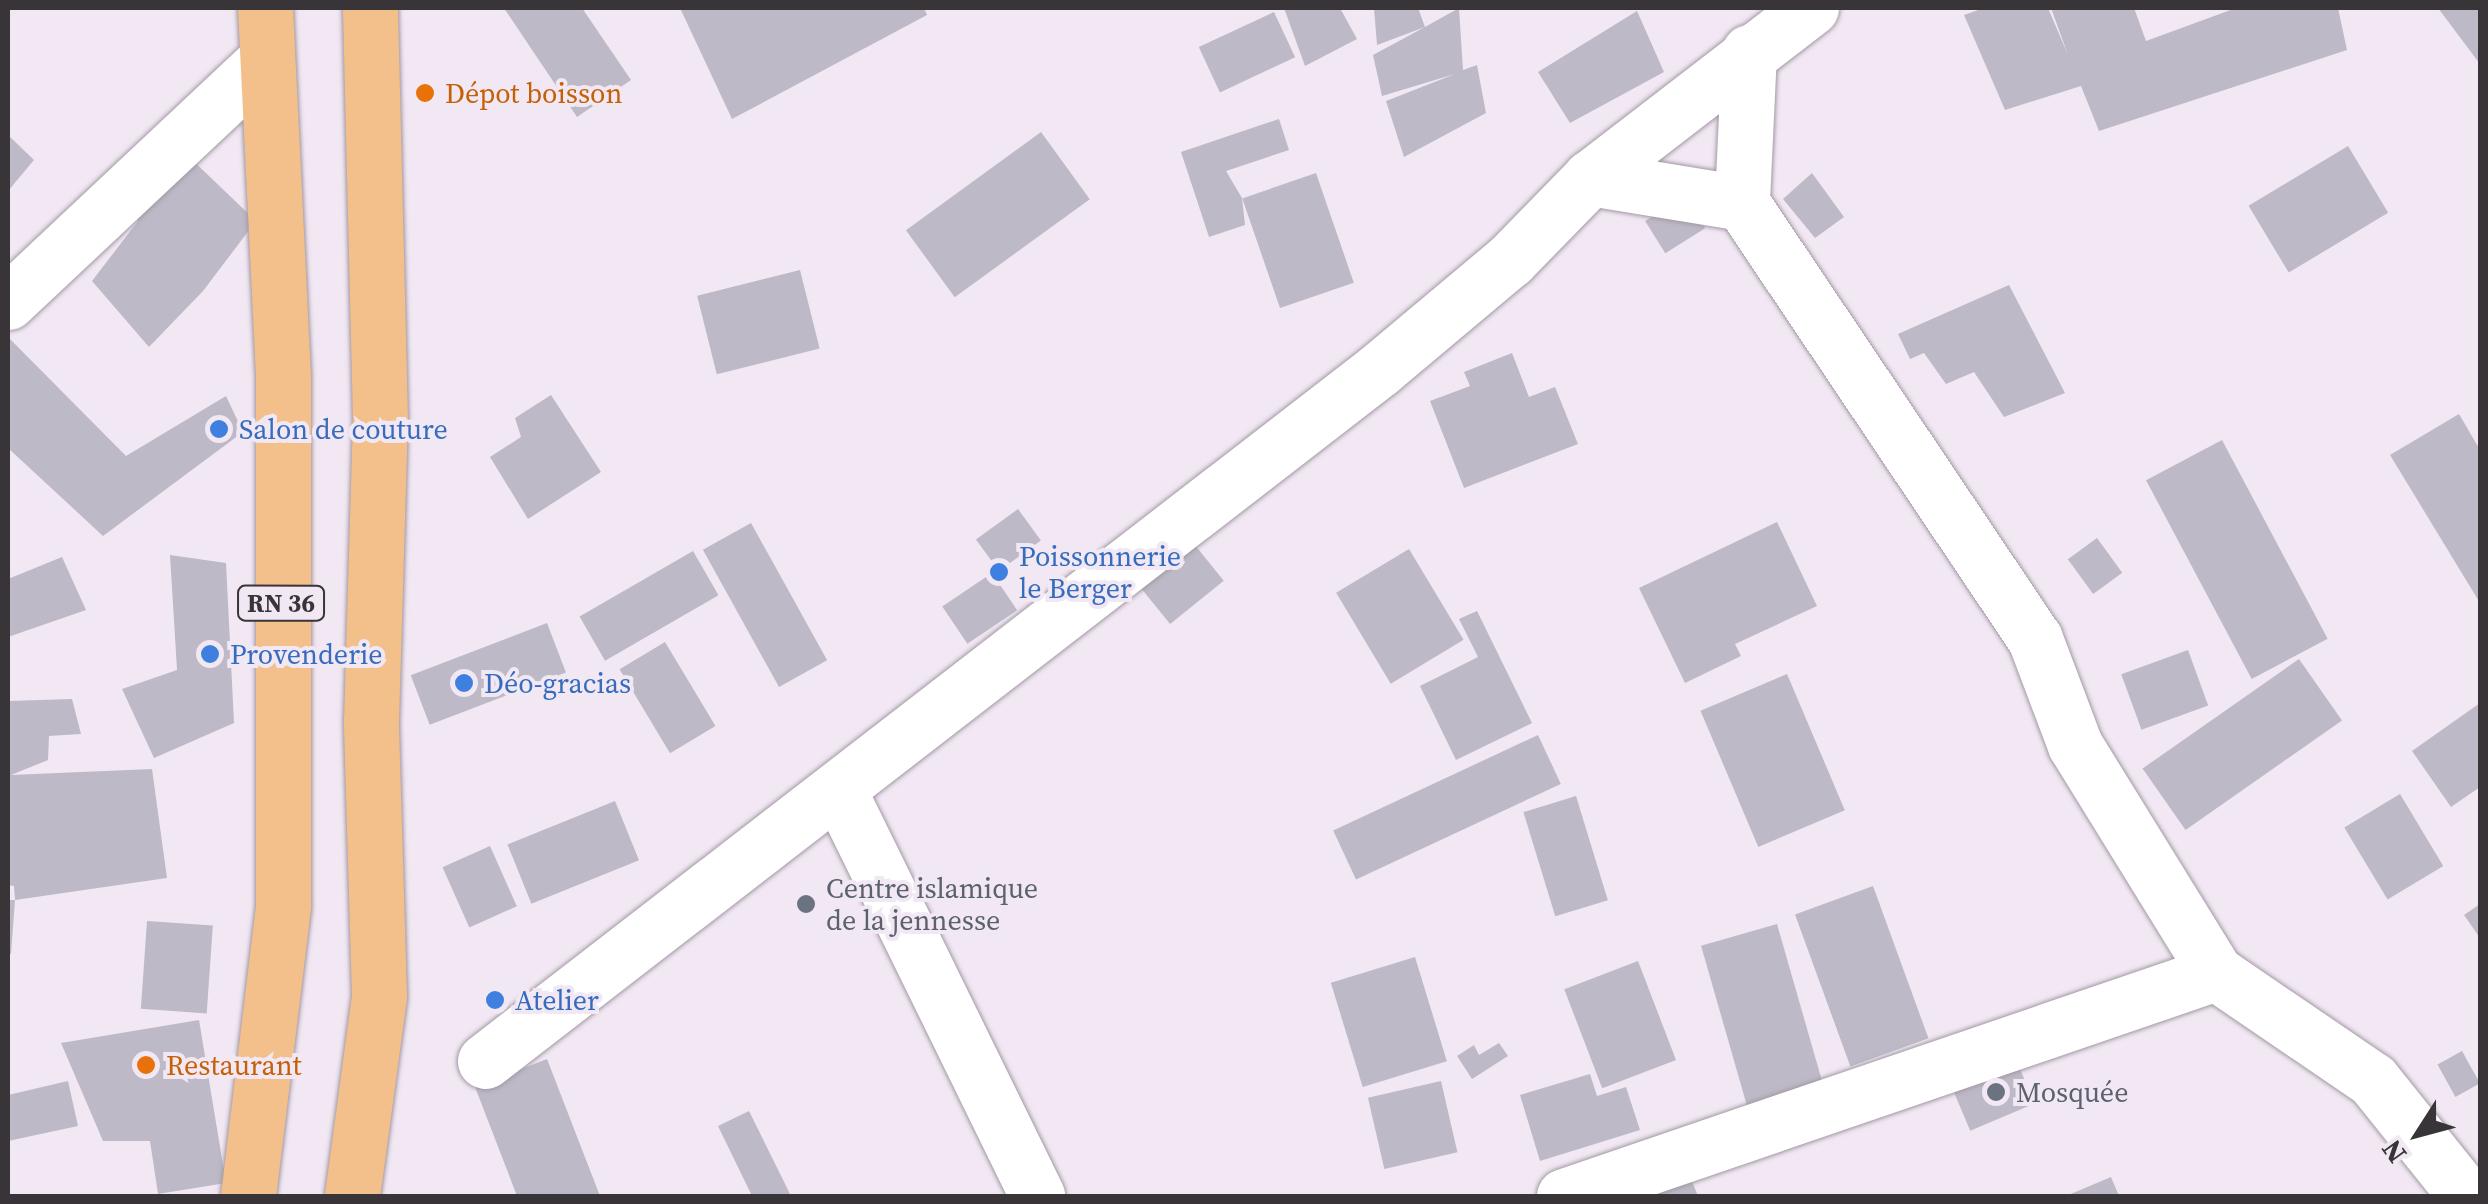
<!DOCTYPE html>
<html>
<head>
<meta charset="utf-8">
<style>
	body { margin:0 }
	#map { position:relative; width:2488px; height:1204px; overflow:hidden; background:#f2e8f4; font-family:"Source Serif 4",serif }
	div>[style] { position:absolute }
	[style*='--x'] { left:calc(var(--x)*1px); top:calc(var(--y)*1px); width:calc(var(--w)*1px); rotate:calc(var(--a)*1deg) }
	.building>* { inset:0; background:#bdb9c6; transform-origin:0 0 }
	.roads { filter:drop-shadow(0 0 2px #a299a4) drop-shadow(0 0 2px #a299a4) }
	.street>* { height:55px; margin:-27.5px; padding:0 27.5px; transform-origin:27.5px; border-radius:27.5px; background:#fff }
	.primary>* { height:55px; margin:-27.5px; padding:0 27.5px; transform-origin:27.5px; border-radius:27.5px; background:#f3bf8a }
	.dots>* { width:28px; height:28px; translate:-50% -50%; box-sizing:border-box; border:5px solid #f2e8f4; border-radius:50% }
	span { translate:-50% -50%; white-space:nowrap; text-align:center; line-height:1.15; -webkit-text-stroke:8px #f2e8f4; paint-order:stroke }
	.shield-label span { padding:2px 8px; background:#f2e8f4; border:2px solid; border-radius:8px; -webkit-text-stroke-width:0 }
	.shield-label { font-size:25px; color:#383438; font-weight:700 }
	.food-label { font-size:28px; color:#c56008 }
	.left { translate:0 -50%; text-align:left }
	.shop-label { font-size:28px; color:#366cbe }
	.worship-label { font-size:28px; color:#5b616d }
	.frame { position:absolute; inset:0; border:10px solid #383438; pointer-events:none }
	.north { position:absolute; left:2368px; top:1084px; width:100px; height:100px; -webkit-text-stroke:8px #f2e8f4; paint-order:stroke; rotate:234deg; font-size:28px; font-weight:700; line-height:40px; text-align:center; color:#383438 }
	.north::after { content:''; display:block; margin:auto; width:35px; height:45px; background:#383438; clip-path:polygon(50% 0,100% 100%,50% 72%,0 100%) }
</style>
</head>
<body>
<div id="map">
	<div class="building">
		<i style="clip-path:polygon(504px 8px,582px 8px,631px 80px,577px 117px)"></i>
		<i style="clip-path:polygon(680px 8px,924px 8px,927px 15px,732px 119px)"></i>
		<i style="clip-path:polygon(1284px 8px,1340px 8px,1357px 39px,1305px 66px)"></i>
		<i style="clip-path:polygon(1374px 8px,1418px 8px,1425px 27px,1459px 8px,1463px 70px,1477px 65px,1486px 113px,1404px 157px,1386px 101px,1455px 74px,1382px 96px,1373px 55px,1425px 27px,1377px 45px)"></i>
		<i style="clip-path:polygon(1984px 8px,2048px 8px,2068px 55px,2051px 8px,2134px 8px,2146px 41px,2236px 8px,2338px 8px,2347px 50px,2099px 131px,2081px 86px,2005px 110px,1964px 15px)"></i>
		<i style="clip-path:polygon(2438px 8px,2480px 8px,2480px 64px)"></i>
		<i style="clip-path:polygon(1637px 11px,1664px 72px,1570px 123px,1538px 72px)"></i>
		<i style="left:1274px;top:12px;width:50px;height:83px;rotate:65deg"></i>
		<i style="clip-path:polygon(1279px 119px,1289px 150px,1226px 171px,1242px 198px,1245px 225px,1209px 237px,1181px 152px)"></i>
		<i style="left:1041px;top:132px;width:83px;height:167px;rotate:54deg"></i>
		<i style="clip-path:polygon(8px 135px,34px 160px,8px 191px)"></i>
		<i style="left:2348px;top:146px;width:78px;height:116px;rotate:59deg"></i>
		<i style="clip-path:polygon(185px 153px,256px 221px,203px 291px,149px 347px,92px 281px,138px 221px,126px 209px)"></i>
		<i style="left:1316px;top:173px;width:116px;height:78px;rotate:71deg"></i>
		<i style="clip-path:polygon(1812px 173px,1844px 217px,1815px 238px,1783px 199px)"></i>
		<i style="left:1685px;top:196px;width:38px;height:47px;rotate:58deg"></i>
		<i style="left:800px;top:270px;width:81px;height:106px;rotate:76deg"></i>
		<i style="clip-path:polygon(2009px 285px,2065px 393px,2004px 417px,1974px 372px,1946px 384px,1924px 353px,1910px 359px,1898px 334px)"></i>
		<i style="clip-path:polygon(8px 337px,126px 456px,226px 396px,243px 432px,103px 536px,8px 448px)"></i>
		<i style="clip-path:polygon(1512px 353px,1529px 397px,1555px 387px,1578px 444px,1464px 488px,1430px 401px,1470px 386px,1464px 372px)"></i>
		<i style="clip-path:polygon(551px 395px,601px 472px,528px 519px,490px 457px,521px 437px,515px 418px)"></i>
		<i style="clip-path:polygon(2459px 414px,2480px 450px,2480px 603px,2390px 455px)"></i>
		<i style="left:2222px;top:440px;width:225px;height:86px;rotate:62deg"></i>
		<i style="left:1018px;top:509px;width:39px;height:52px;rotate:54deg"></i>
		<i style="clip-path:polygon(1777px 522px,1817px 606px,1735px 644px,1741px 656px,1685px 683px,1639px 588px)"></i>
		<i style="left:751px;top:523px;width:157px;height:55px;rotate:61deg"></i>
		<i style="left:1186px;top:534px;width:60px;height:69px;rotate:51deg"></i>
		<i style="left:2097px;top:538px;width:43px;height:36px;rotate:54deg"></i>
		<i style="left:1409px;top:549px;width:106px;height:85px;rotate:59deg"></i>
		<i style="left:693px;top:551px;width:51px;height:131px;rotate:60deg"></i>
		<i style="clip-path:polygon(170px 555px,226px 563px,234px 723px,154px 758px,122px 689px,177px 670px)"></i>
		<i style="clip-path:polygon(62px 557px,86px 610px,8px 637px,8px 579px)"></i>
		<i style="left:992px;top:573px;width:45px;height:60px;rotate:56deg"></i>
		<i style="clip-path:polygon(1477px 611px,1532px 723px,1456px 760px,1420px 686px,1478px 657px,1459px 619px)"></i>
		<i style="left:547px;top:623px;width:53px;height:146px;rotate:69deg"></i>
		<i style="left:665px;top:642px;width:98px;height:53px;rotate:59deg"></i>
		<i style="left:2188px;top:650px;width:59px;height:71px;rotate:70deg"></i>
		<i style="left:2299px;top:659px;width:75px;height:191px;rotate:55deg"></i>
		<i style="left:1787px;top:674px;width:148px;height:94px;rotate:67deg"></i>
		<i style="clip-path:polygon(72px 699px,81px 734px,49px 736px,48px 760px,11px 775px,152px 769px,167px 878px,15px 900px,14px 886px,8px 885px,8px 701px)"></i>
		<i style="clip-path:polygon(2480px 703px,2480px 787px,2451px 807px,2412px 751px)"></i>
		<i style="left:1538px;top:735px;width:54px;height:226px;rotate:65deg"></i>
		<i style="left:2400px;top:794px;width:84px;height:65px;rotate:59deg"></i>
		<i style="left:1576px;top:796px;width:109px;height:55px;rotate:73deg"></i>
		<i style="left:615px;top:801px;width:64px;height:116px;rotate:68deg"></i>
		<i style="left:490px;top:846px;width:66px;height:52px;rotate:66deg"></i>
		<i style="left:1873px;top:886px;width:162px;height:83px;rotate:70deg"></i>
		<i style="clip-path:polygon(8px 900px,15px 900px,11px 954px,8px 954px)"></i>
		<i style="clip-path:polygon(2480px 904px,2480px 938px,2464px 915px)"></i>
		<i style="left:147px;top:921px;width:66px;height:88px;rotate:4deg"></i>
		<i style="left:1777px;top:924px;width:167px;height:79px;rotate:74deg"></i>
		<i style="left:1415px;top:957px;width:109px;height:88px;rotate:73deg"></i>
		<i style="left:1638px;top:961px;width:106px;height:79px;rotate:69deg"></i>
		<i style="clip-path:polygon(199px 1020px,226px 1183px,158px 1194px,150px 1141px,103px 1141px,61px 1043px)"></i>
		<i style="clip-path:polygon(1499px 1043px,1508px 1056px,1472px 1079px,1457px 1056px,1474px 1045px,1479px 1055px)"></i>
		<i style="left:2012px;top:1050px;width:58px;height:70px;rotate:67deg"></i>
		<i style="left:2462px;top:1051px;width:37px;height:28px;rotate:61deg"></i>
		<i style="clip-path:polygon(547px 1059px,600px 1196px,517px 1196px,475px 1087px)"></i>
		<i style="clip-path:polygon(1590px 1074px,1597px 1096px,1626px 1087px,1640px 1130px,1540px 1161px,1520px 1095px)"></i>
		<i style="clip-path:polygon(68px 1081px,78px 1126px,8px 1141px,8px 1095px)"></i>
		<i style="left:1441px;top:1081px;width:73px;height:75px;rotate:77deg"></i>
		<i style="clip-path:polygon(749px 1111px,791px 1196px,752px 1196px,718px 1126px)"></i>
		<i style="clip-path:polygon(1689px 1174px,1698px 1196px,1638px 1196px)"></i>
		<i style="clip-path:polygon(2111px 1177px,2119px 1196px,2066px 1196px)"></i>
	</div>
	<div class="roads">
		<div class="street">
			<i style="--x:1749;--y:52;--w:151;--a:92.7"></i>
			<i style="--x:1742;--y:203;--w:525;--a:56.1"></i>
			<i style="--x:2035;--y:639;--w:113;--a:69.3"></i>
			<i style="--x:2075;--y:745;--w:268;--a:58.3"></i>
			<i style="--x:2216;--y:973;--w:190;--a:34.3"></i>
			<i style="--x:2373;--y:1080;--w:149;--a:51.3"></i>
			<i style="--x:1590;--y:178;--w:154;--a:9.3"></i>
			<i style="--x:8;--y:302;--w:351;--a:-43.2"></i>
			<i style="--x:838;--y:789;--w:453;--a:63.9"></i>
			<i style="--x:485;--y:1061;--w:1131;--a:-37.71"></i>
			<i style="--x:1380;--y:369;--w:170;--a:-40"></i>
			<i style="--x:1510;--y:260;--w:115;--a:-45.7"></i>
			<i style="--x:1590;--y:178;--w:279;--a:-37.6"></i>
			<i style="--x:1564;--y:1196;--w:689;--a:-18.88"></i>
		</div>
		<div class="primary">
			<i style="--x:248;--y:1196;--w:292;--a:-83.1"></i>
			<i style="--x:283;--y:906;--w:530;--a:-90"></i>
			<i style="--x:283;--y:376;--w:368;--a:-92.8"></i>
			<i style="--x:352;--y:1196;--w:202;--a:-82.3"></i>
			<i style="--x:379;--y:996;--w:275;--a:-91.7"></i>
			<i style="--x:371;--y:721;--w:302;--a:-88.3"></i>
			<i style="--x:380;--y:419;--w:411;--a:-91.4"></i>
		</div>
	</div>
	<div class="dots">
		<i style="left:425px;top:93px;background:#e8710a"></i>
		<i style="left:219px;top:429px;background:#3f7fe0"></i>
		<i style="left:999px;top:572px;background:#3f7fe0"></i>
		<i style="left:210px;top:654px;background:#3f7fe0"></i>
		<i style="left:464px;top:683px;background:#3f7fe0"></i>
		<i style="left:806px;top:904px;background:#6b7280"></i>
		<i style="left:495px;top:1000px;background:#3f7fe0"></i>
		<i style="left:146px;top:1065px;background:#e8710a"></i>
		<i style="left:1996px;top:1092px;background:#6b7280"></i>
	</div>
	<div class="shield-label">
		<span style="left:281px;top:603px">RN 36</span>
	</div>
	<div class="food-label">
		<span class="left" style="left:445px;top:93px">Dépot boisson</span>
		<span class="left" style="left:166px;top:1065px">Restaurant</span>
	</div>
	<div class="shop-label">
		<span class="left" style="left:239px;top:429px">Salon de couture</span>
		<span class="left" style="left:1019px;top:572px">Poissonnerie<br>le Berger</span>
		<span class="left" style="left:230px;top:654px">Provenderie</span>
		<span class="left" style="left:484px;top:683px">Déo-gracias</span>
		<span class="left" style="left:515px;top:1000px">Atelier</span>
	</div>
	<div class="worship-label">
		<span class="left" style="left:826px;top:904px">Centre islamique<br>de la jennesse</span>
		<span class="left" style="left:2016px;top:1092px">Mosquée</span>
	</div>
	<div class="frame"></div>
	<div class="north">N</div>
</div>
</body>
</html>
